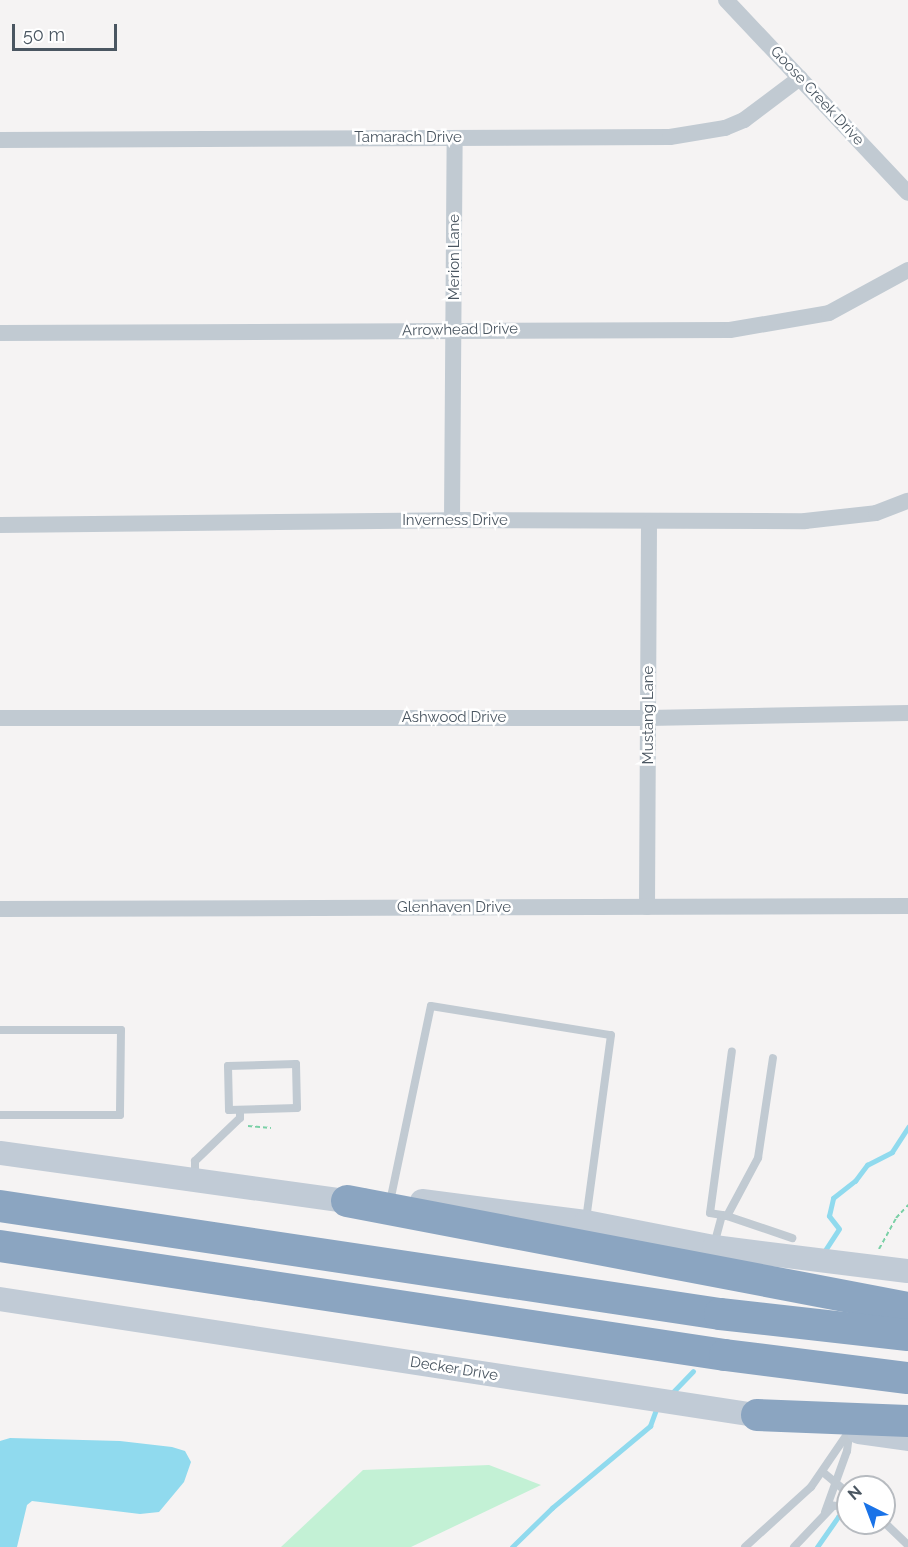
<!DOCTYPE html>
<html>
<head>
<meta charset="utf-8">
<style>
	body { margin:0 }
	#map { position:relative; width:908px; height:1547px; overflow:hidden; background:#f5f3f3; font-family:Raleway,sans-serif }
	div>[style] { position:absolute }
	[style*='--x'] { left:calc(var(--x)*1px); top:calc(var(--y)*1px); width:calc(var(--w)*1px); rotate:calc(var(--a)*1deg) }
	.green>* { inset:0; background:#c3f1d5 }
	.water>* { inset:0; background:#90daee }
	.stream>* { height:4.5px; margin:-2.25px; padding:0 2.25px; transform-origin:2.25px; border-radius:2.25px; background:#90daee }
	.path>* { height:2px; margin-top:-1px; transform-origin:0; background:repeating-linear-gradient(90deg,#7ad0a6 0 4.5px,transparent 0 7.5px) }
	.lane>* { height:8px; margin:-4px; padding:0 4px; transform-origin:4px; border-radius:4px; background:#c1cad2 }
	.street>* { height:16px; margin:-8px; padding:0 8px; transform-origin:8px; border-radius:8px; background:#c1cad2 }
	.secondary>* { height:24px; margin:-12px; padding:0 12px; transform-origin:12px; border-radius:12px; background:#c1cbd6 }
	.highway>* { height:32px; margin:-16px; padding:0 16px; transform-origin:16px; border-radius:16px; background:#8ba5c1 }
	span { translate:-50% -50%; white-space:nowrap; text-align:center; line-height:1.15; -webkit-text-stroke:5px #fff; paint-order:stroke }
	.street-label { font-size:15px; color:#4a5661 }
	.north { position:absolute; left:836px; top:1475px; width:60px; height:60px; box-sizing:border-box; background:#fff; border:2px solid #b7bbc0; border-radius:50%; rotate:318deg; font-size:16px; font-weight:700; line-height:24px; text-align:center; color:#4a5661 }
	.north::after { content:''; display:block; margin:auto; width:21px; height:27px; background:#1a73e8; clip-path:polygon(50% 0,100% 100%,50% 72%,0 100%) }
	.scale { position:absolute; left:12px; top:24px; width:105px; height:27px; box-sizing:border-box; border:3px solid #4a5661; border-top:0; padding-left:8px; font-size:18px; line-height:21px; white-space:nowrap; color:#4a5661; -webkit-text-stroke:4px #fff; paint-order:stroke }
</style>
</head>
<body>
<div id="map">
	<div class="green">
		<i style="clip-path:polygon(489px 1465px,541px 1485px,411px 1547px,281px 1547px,363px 1470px)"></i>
	</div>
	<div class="water">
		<i style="clip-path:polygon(10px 1438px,120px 1441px,172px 1447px,185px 1451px,191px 1462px,184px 1482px,159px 1512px,140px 1514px,32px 1501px,27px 1505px,17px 1547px,0 1547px,0 1441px)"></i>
	</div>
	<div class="stream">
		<i style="--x:824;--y:1252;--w:27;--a:-57"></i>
		<i style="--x:839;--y:1229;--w:16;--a:-128"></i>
		<i style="--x:829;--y:1216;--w:18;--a:-77"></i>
		<i style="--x:833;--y:1198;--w:28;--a:-38"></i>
		<i style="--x:855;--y:1181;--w:20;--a:-53"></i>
		<i style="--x:867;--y:1165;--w:28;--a:-27"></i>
		<i style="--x:892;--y:1152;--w:30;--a:-57"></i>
		<i style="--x:672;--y:1393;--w:30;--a:-46"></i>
		<i style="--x:865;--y:1523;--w:9;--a:36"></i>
		<i style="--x:512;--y:1547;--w:56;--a:-44.3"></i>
		<i style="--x:552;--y:1508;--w:128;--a:-39.9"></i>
		<i style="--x:650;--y:1426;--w:20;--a:-70"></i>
		<i style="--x:817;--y:1547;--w:37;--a:-55"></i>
		<i style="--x:838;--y:1517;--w:10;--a:-11"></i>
	</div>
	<div class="path">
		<i style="--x:248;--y:1126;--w:23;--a:5"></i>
		<i style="--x:879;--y:1249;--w:35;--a:-61"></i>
		<i style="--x:896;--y:1218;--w:18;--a:-47"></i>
	</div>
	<div class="lane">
		<i style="--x:0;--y:1030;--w:121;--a:0"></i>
		<i style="--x:121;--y:1030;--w:85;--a:90.7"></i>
		<i style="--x:120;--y:1115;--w:120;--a:180"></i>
		<i style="--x:296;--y:1064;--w:44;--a:88.7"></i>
		<i style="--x:297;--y:1108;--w:68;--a:178.3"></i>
		<i style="--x:229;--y:1110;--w:44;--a:-91.3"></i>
		<i style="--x:228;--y:1066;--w:68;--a:-1.7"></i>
		<i style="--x:195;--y:1179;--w:18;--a:-90"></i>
		<i style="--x:195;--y:1161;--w:62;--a:-43.7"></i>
		<i style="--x:240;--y:1118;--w:8;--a:-90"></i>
		<i style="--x:391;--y:1197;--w:195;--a:-78.2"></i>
		<i style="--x:431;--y:1006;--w:182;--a:9.2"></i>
		<i style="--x:611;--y:1035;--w:186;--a:97.7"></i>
		<i style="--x:722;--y:1215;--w:12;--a:-171"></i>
		<i style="--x:710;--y:1213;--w:163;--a:-82.3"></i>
		<i style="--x:727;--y:1216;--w:69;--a:18.7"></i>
		<i style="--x:714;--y:1245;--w:31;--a:-75"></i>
		<i style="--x:722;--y:1215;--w:5;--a:11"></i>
		<i style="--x:727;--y:1216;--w:66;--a:-61.9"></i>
		<i style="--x:758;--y:1158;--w:101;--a:-81.5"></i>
		<i style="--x:824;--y:1473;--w:31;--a:40"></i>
		<i style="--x:825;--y:1512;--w:65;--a:-70.2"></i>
		<i style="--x:847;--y:1451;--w:17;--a:-83"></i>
		<i style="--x:884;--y:1522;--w:33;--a:44"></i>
		<i style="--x:745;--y:1547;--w:89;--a:-42.3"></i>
		<i style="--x:811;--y:1487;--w:69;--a:-55.6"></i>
		<i style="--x:794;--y:1547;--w:57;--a:-46.4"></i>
		<i style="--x:833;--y:1506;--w:15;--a:-4"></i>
	</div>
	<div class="street">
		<i style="--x:726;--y:0;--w:265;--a:46.7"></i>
		<i style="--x:0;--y:140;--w:670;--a:-0.26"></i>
		<i style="--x:670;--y:137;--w:56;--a:-9.3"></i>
		<i style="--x:725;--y:128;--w:21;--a:-23"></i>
		<i style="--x:744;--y:120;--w:70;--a:-36.9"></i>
		<i style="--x:0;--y:333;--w:730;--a:-0.24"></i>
		<i style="--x:730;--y:330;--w:100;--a:-9.7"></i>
		<i style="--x:829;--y:313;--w:90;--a:-28.6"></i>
		<i style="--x:452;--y:520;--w:382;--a:-89.6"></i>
		<i style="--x:0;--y:525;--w:452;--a:-0.6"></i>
		<i style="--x:452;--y:520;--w:353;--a:0.2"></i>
		<i style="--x:805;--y:521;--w:71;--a:-6.4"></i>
		<i style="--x:876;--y:513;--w:34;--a:-21"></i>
		<i style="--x:0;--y:718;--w:649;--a:0"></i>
		<i style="--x:649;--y:718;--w:259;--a:-1.1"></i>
		<i style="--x:647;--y:907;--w:384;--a:-89.7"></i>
		<i style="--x:0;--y:909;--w:908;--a:-0.19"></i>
	</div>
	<div class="secondary">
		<i style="--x:0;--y:1153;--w:350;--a:7.9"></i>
		<i style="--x:347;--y:1201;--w:16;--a:-4"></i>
		<i style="--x:422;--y:1201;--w:165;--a:7.3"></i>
		<i style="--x:586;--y:1222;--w:130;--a:11.1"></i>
		<i style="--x:714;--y:1247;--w:195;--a:7.1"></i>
		<i style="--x:0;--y:1299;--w:783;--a:8.74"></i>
		<i style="--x:859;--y:1432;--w:49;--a:8.1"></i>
	</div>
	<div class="highway">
		<i style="--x:347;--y:1201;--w:571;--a:10.8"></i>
		<i style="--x:0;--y:1206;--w:728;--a:8.53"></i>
		<i style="--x:720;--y:1314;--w:189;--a:6.4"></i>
		<i style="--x:0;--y:1246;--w:733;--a:8.55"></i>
		<i style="--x:725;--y:1355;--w:184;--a:7.2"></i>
		<i style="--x:757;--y:1415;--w:151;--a:2.3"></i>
	</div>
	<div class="street-label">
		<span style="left:817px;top:96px;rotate:47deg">Goose Creek Drive</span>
		<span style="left:408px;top:138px">Tamarach Drive</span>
		<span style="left:455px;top:257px;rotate:-90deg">Merion Lane</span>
		<span style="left:460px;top:330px;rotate:-1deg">Arrowhead Drive</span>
		<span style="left:455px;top:521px">Inverness Drive</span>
		<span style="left:649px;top:715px;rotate:-90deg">Mustang Lane</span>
		<span style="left:454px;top:718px">Ashwood Drive</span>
		<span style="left:454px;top:908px">Glenhaven Drive</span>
		<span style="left:454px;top:1369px;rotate:9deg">Decker Drive</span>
	</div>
	<div class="north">N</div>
	<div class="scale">50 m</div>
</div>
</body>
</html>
